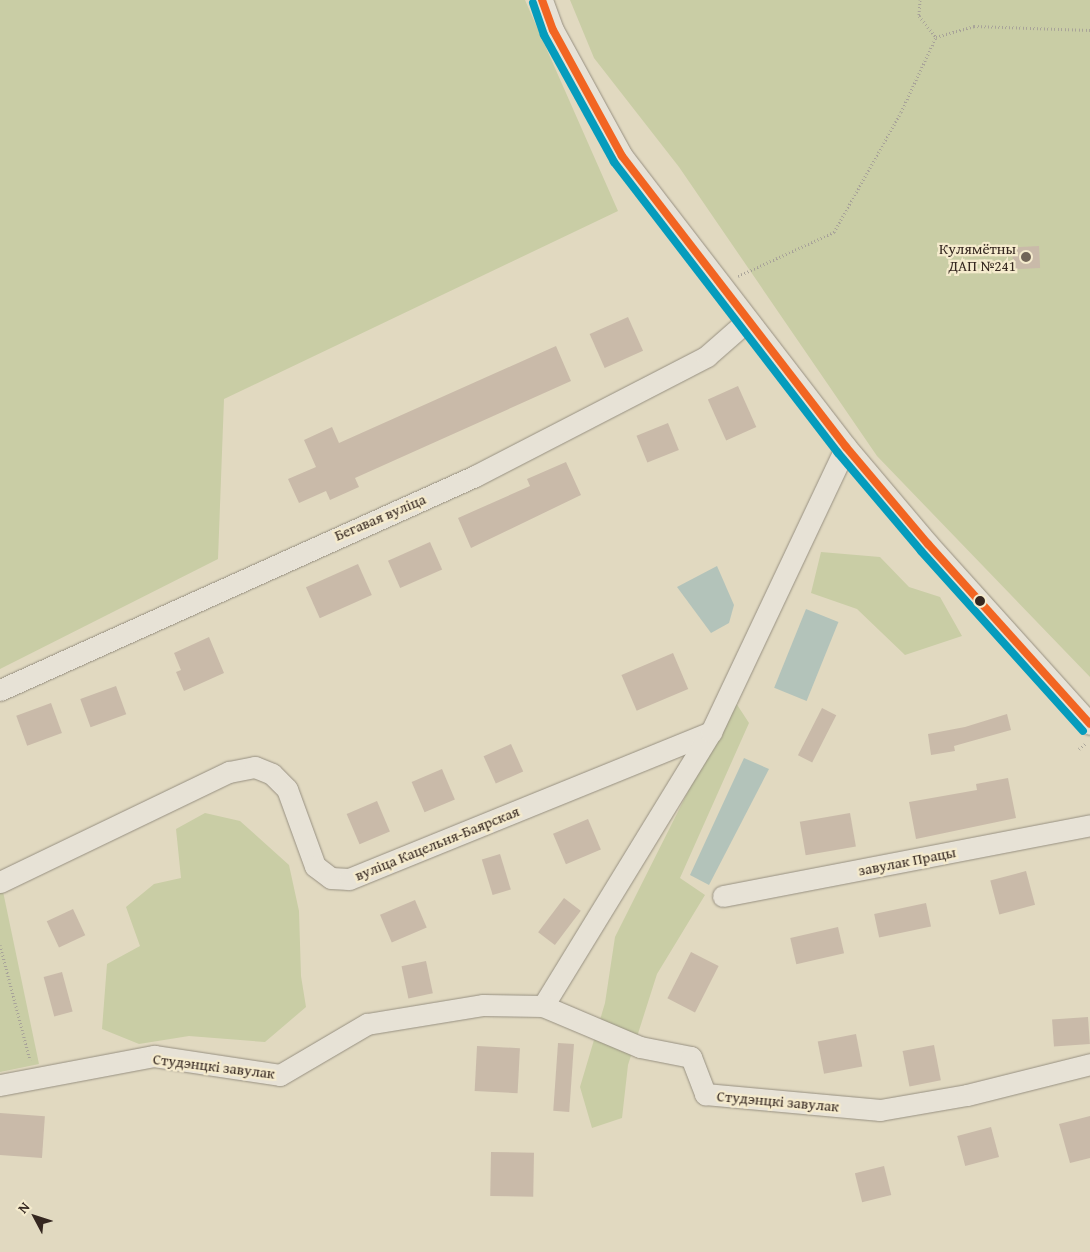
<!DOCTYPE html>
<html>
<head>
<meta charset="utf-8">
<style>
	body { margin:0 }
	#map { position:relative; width:1090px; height:1252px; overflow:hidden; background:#e1d9c0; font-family:"Gentium Book Plus",serif }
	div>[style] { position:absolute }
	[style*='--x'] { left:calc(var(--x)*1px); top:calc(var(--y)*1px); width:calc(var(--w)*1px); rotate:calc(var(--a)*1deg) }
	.green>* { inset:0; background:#c9cda5 }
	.water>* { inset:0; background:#b3c3ba; transform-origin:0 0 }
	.building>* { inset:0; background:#c9baa9; transform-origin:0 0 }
	.path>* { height:3px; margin-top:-1.5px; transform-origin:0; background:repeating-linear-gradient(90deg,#a8a399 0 1px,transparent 0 3.5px) }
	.roads { filter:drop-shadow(0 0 1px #979081) drop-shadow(0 0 1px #979081) }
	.minor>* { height:21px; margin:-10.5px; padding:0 10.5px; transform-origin:10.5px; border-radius:10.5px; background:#e7e2d6 }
	.bus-1>* { height:8px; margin:-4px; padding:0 4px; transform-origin:4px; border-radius:4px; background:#f26522 }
	.bus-2>* { height:8px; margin:-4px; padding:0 4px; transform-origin:4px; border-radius:4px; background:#059cbd }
	.dots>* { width:14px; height:14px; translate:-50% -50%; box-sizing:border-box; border:2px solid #f5ebcd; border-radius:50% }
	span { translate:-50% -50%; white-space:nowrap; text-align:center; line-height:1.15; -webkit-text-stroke:4.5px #f5ebcd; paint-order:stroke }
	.poi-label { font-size:15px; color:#352720 }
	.right { translate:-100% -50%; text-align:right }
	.street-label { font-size:15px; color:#352720 }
	.north { position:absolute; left:10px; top:1192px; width:50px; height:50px; -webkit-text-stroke:4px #f5ebcd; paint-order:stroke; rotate:310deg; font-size:14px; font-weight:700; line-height:20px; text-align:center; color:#352720 }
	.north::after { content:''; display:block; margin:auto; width:18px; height:22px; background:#352720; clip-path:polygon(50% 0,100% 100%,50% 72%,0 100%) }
</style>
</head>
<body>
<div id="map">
	<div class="green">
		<i style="clip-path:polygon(0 0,525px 0,618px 211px,224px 399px,218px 559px,0 669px)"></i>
		<i style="clip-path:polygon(570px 0,1090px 0,1090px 677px,877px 456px,679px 167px,594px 58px)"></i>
		<i style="clip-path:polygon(821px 552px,880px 557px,909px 587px,940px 597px,962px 636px,905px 655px,857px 609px,811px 593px)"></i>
		<i style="clip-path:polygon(734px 700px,749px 723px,680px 878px,705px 895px,657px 974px,628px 1065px,622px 1118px,592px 1128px,580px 1087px,605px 1003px,615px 937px)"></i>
		<i style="clip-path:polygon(205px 813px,240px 821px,289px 865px,299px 911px,301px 976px,306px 1007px,265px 1042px,189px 1036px,139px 1044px,102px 1029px,107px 964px,140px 946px,126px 907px,154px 884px,181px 878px,176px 829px)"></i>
		<i style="clip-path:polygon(0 877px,39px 1064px,0 1072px)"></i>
	</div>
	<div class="water">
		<i style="clip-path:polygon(717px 566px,734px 605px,729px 623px,711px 633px,677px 587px)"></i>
		<i style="left:806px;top:609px;width:35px;height:85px;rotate:22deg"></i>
		<i style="clip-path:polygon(744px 758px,769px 769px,709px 885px,690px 875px)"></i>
	</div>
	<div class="building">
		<i style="left:1039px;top:246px;width:22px;height:27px;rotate:87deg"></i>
		<i style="left:628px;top:317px;width:37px;height:42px;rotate:66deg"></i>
		<i style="clip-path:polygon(556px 346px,571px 381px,355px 478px,359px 487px,330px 500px,326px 491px,299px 503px,288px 479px,316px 467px,304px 440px,332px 427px,339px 443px)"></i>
		<i style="left:738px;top:386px;width:45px;height:33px;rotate:66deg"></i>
		<i style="left:668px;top:423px;width:29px;height:34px;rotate:68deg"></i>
		<i style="clip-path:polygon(566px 462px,581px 495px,471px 548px,458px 518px,530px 486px,527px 479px)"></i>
		<i style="left:430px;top:542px;width:30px;height:46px;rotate:66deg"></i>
		<i style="left:358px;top:564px;width:34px;height:57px;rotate:66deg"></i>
		<i style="clip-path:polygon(209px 637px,224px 673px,184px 691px,176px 672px,181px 670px,174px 653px)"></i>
		<i style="left:673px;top:653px;width:39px;height:56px;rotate:67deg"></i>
		<i style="left:116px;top:686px;width:30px;height:38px;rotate:70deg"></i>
		<i style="left:51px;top:703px;width:32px;height:37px;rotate:70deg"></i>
		<i style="left:822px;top:708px;width:16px;height:53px;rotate:27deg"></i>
		<i style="clip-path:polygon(1007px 714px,1011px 730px,954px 746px,955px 751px,931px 755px,928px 734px,965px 727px)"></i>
		<i style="left:511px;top:744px;width:30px;height:30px;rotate:66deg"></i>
		<i style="left:442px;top:769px;width:33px;height:33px;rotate:67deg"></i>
		<i style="clip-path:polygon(1008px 778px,1016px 818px,916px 839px,909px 802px,977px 790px,976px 784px)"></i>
		<i style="left:377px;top:801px;width:33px;height:33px;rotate:67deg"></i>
		<i style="left:850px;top:813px;width:34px;height:51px;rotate:80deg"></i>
		<i style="left:588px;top:819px;width:33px;height:38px;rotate:67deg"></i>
		<i style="left:500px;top:854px;width:37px;height:19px;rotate:73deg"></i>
		<i style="left:1026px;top:871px;width:35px;height:37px;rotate:75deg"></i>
		<i style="left:564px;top:898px;width:21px;height:43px;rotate:37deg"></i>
		<i style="left:415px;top:900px;width:30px;height:38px;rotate:67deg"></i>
		<i style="left:926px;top:903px;width:24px;height:53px;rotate:78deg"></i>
		<i style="left:73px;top:909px;width:29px;height:29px;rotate:65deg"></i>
		<i style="left:838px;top:927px;width:27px;height:49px;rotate:77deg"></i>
		<i style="left:691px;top:952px;width:31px;height:52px;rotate:27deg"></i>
		<i style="left:426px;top:961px;width:33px;height:25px;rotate:78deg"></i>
		<i style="left:62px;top:972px;width:41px;height:19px;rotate:75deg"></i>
		<i style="left:1088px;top:1017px;width:27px;height:36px;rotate:86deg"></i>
		<i style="left:856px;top:1034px;width:33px;height:39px;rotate:79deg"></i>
		<i style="left:558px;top:1043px;width:16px;height:68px;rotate:4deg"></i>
		<i style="left:934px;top:1045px;width:36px;height:32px;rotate:79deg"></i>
		<i style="left:477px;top:1046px;width:43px;height:45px;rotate:3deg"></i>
		<i style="left:0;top:1113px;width:45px;height:42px;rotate:4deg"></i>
		<i style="clip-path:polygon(1090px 1116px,1090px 1158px,1070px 1163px,1059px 1124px)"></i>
		<i style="left:991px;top:1127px;width:31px;height:35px;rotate:75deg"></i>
		<i style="left:491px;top:1152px;width:43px;height:44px;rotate:1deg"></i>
		<i style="left:884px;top:1166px;width:30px;height:30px;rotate:76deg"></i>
	</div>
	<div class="path">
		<i style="--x:920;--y:0;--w:16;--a:94"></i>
		<i style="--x:919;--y:16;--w:27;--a:51"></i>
		<i style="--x:738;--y:276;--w:106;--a:-24.6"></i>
		<i style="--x:834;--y:232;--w:137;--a:-60.8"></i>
		<i style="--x:901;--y:112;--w:83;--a:-65"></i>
		<i style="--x:936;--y:37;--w:40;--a:-16"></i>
		<i style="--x:974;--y:26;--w:116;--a:2"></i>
		<i style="--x:1079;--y:749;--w:9;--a:-41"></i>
		<i style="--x:0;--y:945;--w:119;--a:75.4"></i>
	</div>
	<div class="roads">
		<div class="minor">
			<i style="--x:542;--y:0;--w:32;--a:70"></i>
			<i style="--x:553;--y:30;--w:144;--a:61.3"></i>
			<i style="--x:622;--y:156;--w:367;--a:52.4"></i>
			<i style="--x:846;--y:447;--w:127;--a:49.8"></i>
			<i style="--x:928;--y:544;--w:242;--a:48"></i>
			<i style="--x:0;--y:690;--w:521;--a:-24.25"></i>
			<i style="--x:475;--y:476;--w:261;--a:-27.3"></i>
			<i style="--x:707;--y:356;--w:53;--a:-41.2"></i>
			<i style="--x:0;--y:882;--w:254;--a:-25.7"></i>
			<i style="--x:229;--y:772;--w:26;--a:-11"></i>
			<i style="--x:255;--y:767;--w:18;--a:22"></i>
			<i style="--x:272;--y:774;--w:21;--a:45"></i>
			<i style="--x:287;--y:789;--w:82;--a:70"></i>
			<i style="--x:315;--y:866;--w:20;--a:37"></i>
			<i style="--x:331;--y:878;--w:18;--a:3"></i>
			<i style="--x:349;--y:879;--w:391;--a:-22.1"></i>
			<i style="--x:723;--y:896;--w:374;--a:-10.9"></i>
			<i style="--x:543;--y:1006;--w:321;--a:-58.5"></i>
			<i style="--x:711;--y:732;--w:315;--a:-64.7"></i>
			<i style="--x:0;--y:1085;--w:157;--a:-10.7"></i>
			<i style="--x:154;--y:1056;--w:127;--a:8.6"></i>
			<i style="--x:280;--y:1075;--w:101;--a:-30.4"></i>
			<i style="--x:367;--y:1024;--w:118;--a:-9.3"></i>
			<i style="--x:483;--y:1005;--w:60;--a:1"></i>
			<i style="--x:543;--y:1006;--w:105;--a:22.9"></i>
			<i style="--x:640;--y:1047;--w:52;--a:11.1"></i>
			<i style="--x:691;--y:1057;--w:40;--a:69"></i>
			<i style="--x:705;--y:1094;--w:176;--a:5.2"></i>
			<i style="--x:880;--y:1110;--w:88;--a:-9.8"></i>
			<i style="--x:967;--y:1095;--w:127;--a:-14.1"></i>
		</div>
	</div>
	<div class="bus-1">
		<i style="--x:542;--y:0;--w:32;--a:70"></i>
		<i style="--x:553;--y:30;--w:144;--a:61.3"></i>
		<i style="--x:622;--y:156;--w:367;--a:52.4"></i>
		<i style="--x:846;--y:447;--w:127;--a:49.8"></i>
		<i style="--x:928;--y:544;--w:242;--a:48"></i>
	</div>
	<div class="bus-2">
		<i style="--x:533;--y:3;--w:34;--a:71"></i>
		<i style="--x:544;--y:35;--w:145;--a:61.1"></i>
		<i style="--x:614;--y:162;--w:367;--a:52.4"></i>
		<i style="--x:838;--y:453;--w:128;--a:49.7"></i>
		<i style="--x:921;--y:551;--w:242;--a:48"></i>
	</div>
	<div class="dots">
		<i style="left:1026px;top:257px;background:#716558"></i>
		<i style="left:980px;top:601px;background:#352720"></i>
	</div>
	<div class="poi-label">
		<span class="right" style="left:1016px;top:257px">Кулямётны<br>ДАП №241</span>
	</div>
	<div class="street-label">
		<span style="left:380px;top:517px;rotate:-23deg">Бегавая вуліца</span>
		<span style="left:437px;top:843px;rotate:-22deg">вуліца Кацельня-Баярская</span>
		<span style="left:907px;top:861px;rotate:-11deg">завулак Працы</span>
		<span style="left:214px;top:1066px;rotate:7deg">Студэнцкі завулак</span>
		<span style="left:778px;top:1101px;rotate:5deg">Студэнцкі завулак</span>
	</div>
	<div class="north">N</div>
</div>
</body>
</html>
